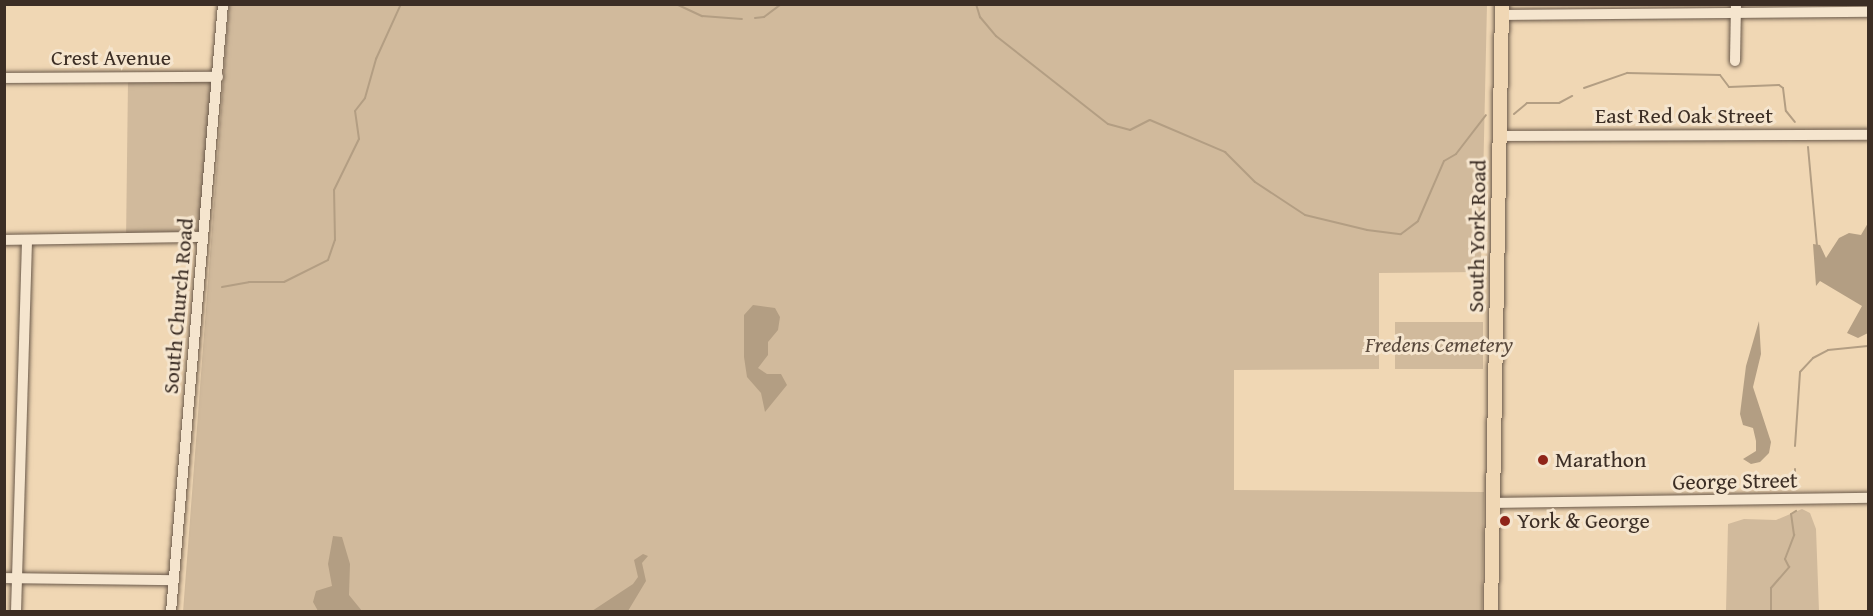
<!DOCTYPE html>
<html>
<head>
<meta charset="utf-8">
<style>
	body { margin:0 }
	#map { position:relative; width:1873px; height:616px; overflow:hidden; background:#f0d7b4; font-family:"Gentium Book Plus",serif }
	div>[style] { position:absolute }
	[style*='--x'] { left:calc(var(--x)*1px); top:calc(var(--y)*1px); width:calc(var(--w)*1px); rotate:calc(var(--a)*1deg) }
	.green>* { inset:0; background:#d1ba9c; transform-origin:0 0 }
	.water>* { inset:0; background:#b39e83 }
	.stream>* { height:2px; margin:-1px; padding:0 1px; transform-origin:1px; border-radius:1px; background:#b39e83 }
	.roads { filter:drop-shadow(0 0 2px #695849) drop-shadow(0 0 2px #695849) }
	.minor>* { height:10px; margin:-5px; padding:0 5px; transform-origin:5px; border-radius:5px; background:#f5e5ce }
	.major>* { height:14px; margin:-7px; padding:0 7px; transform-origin:7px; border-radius:7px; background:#f0d7b4 }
	.dots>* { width:16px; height:16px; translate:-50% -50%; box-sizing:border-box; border:3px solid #f5e5ce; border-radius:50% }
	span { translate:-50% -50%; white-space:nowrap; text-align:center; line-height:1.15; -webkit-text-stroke:6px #f5e5ce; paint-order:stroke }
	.street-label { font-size:22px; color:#3c2e25 }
	.park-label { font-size:22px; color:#5a4a3d; font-style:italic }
	.poi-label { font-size:22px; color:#3c2e25 }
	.left { translate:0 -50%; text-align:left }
	.frame { position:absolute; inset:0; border:6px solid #3c2e25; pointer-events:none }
</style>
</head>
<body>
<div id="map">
	<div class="green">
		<i style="clip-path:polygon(229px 5px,1487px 5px,1481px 272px,1379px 273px,1379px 369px,1234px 370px,1234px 490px,1484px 492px,1482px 610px,183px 612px)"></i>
		<i style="clip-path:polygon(216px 79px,201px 239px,126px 241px,128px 80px)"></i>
		<i style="left:1395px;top:322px;width:88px;height:47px"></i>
		<i style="clip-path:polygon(1802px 509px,1810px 513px,1816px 529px,1819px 611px,1726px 611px,1728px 524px,1744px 519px,1776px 520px)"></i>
	</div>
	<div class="water">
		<i style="clip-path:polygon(1868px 223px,1868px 333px,1858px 338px,1847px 333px,1862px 306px,1820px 281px,1816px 286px,1813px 244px,1820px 245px,1826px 258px,1839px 238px,1849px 233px,1861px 235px)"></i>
		<i style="clip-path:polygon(753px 305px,775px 308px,780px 317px,778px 330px,768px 342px,768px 355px,758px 368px,767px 374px,781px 374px,787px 385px,765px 412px,761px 393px,747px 377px,744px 357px,744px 315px)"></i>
		<i style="clip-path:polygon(1759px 321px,1761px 354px,1753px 387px,1771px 442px,1769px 453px,1760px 462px,1751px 464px,1743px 459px,1756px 451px,1756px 441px,1753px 428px,1743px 425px,1740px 414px,1746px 366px)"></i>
		<i style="clip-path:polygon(333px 536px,342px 537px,350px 564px,349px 595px,362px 611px,318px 611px,313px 602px,316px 591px,332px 586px,328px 564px)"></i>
		<i style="clip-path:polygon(643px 554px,648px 556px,642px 563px,646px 581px,628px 611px,592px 611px,633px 584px,638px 577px,634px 560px)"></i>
	</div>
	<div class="stream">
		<i style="--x:676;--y:4;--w:29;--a:25"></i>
		<i style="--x:702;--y:16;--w:40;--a:4.3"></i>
		<i style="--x:976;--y:4;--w:14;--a:73"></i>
		<i style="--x:980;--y:17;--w:25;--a:50"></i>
		<i style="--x:996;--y:36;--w:142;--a:38.2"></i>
		<i style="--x:1108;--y:124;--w:23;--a:15"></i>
		<i style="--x:1130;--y:130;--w:22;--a:-27"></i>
		<i style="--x:1150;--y:120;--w:82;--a:23.1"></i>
		<i style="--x:1225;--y:152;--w:42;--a:45"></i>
		<i style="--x:1255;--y:182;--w:60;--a:33.4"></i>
		<i style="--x:1305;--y:215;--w:64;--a:13.6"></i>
		<i style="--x:1367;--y:230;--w:34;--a:7"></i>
		<i style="--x:1401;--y:234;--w:21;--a:-37"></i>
		<i style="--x:1418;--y:221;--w:65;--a:-66.6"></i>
		<i style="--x:1444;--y:161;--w:14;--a:-30"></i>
		<i style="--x:1456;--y:154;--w:49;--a:-52.4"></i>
		<i style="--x:755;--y:18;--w:9;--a:-6"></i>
		<i style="--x:764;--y:17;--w:21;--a:-37"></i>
		<i style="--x:1584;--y:88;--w:46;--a:-19.2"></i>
		<i style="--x:1627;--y:73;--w:93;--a:1.2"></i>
		<i style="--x:1720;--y:75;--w:15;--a:53"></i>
		<i style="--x:1729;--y:87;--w:50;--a:-2.3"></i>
		<i style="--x:1779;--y:85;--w:5;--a:37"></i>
		<i style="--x:1783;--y:88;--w:23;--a:83"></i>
		<i style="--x:1786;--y:111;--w:14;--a:51"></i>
		<i style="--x:1514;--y:114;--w:17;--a:-40"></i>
		<i style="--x:1527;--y:103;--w:32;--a:0"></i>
		<i style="--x:1559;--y:103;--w:15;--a:-28"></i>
		<i style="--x:1808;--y:147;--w:98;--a:84.8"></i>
		<i style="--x:222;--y:287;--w:27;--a:-10"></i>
		<i style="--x:249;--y:282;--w:35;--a:0"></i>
		<i style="--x:284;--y:282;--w:49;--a:-26.6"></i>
		<i style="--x:328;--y:260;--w:21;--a:-71"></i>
		<i style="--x:335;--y:240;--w:50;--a:-91.1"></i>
		<i style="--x:334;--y:190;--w:57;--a:-63.9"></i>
		<i style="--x:359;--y:139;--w:28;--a:-98"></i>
		<i style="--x:355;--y:111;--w:16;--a:-52"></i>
		<i style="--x:365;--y:98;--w:41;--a:-74.2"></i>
		<i style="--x:376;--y:59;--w:60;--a:-65.6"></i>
		<i style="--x:1795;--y:446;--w:74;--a:-86.1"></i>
		<i style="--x:1800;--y:372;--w:19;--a:-47"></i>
		<i style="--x:1813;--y:358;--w:17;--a:-28"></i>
		<i style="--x:1828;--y:350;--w:40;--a:-5.7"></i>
		<i style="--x:1795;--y:469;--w:18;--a:90"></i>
		<i style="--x:1771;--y:612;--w:24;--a:-90"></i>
		<i style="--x:1771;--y:588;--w:28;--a:-49"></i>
		<i style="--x:1789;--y:567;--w:9;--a:-117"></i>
		<i style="--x:1785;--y:559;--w:26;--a:-69"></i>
		<i style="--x:1794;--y:535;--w:21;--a:-98"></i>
		<i style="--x:1791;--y:514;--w:6;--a:-31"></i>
	</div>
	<div class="roads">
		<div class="minor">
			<i style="--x:1502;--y:15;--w:366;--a:-0.5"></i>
			<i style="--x:1735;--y:61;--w:57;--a:-89"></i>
			<i style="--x:4;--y:78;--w:214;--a:-0.3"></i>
			<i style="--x:1500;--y:136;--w:368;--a:-0.2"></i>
			<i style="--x:4;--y:240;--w:199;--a:-0.9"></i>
			<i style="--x:1494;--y:503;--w:374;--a:-0.8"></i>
			<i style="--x:4;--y:578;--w:169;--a:0.7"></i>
			<i style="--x:16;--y:612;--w:372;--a:-88.3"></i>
			<i style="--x:171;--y:612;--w:610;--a:-85.11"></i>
		</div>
		<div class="major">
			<i style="--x:1491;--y:612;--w:608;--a:-88.96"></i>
		</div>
	</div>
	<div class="dots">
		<i style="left:1543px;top:460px;background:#8f2418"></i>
		<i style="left:1505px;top:521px;background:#8f2418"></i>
	</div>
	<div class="street-label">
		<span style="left:111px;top:58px">Crest Avenue</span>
		<span style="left:1684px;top:116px">East Red Oak Street</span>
		<span style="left:1477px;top:236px;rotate:-89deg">South York Road</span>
		<span style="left:178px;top:306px;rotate:-85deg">South Church Road</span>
		<span style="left:1735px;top:481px;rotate:-1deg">George Street</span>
	</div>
	<div class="park-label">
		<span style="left:1439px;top:345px">Fredens Cemetery</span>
	</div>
	<div class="poi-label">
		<span class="left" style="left:1555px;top:460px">Marathon</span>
		<span class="left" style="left:1517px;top:521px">York &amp; George</span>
	</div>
	<div class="frame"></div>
</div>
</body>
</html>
